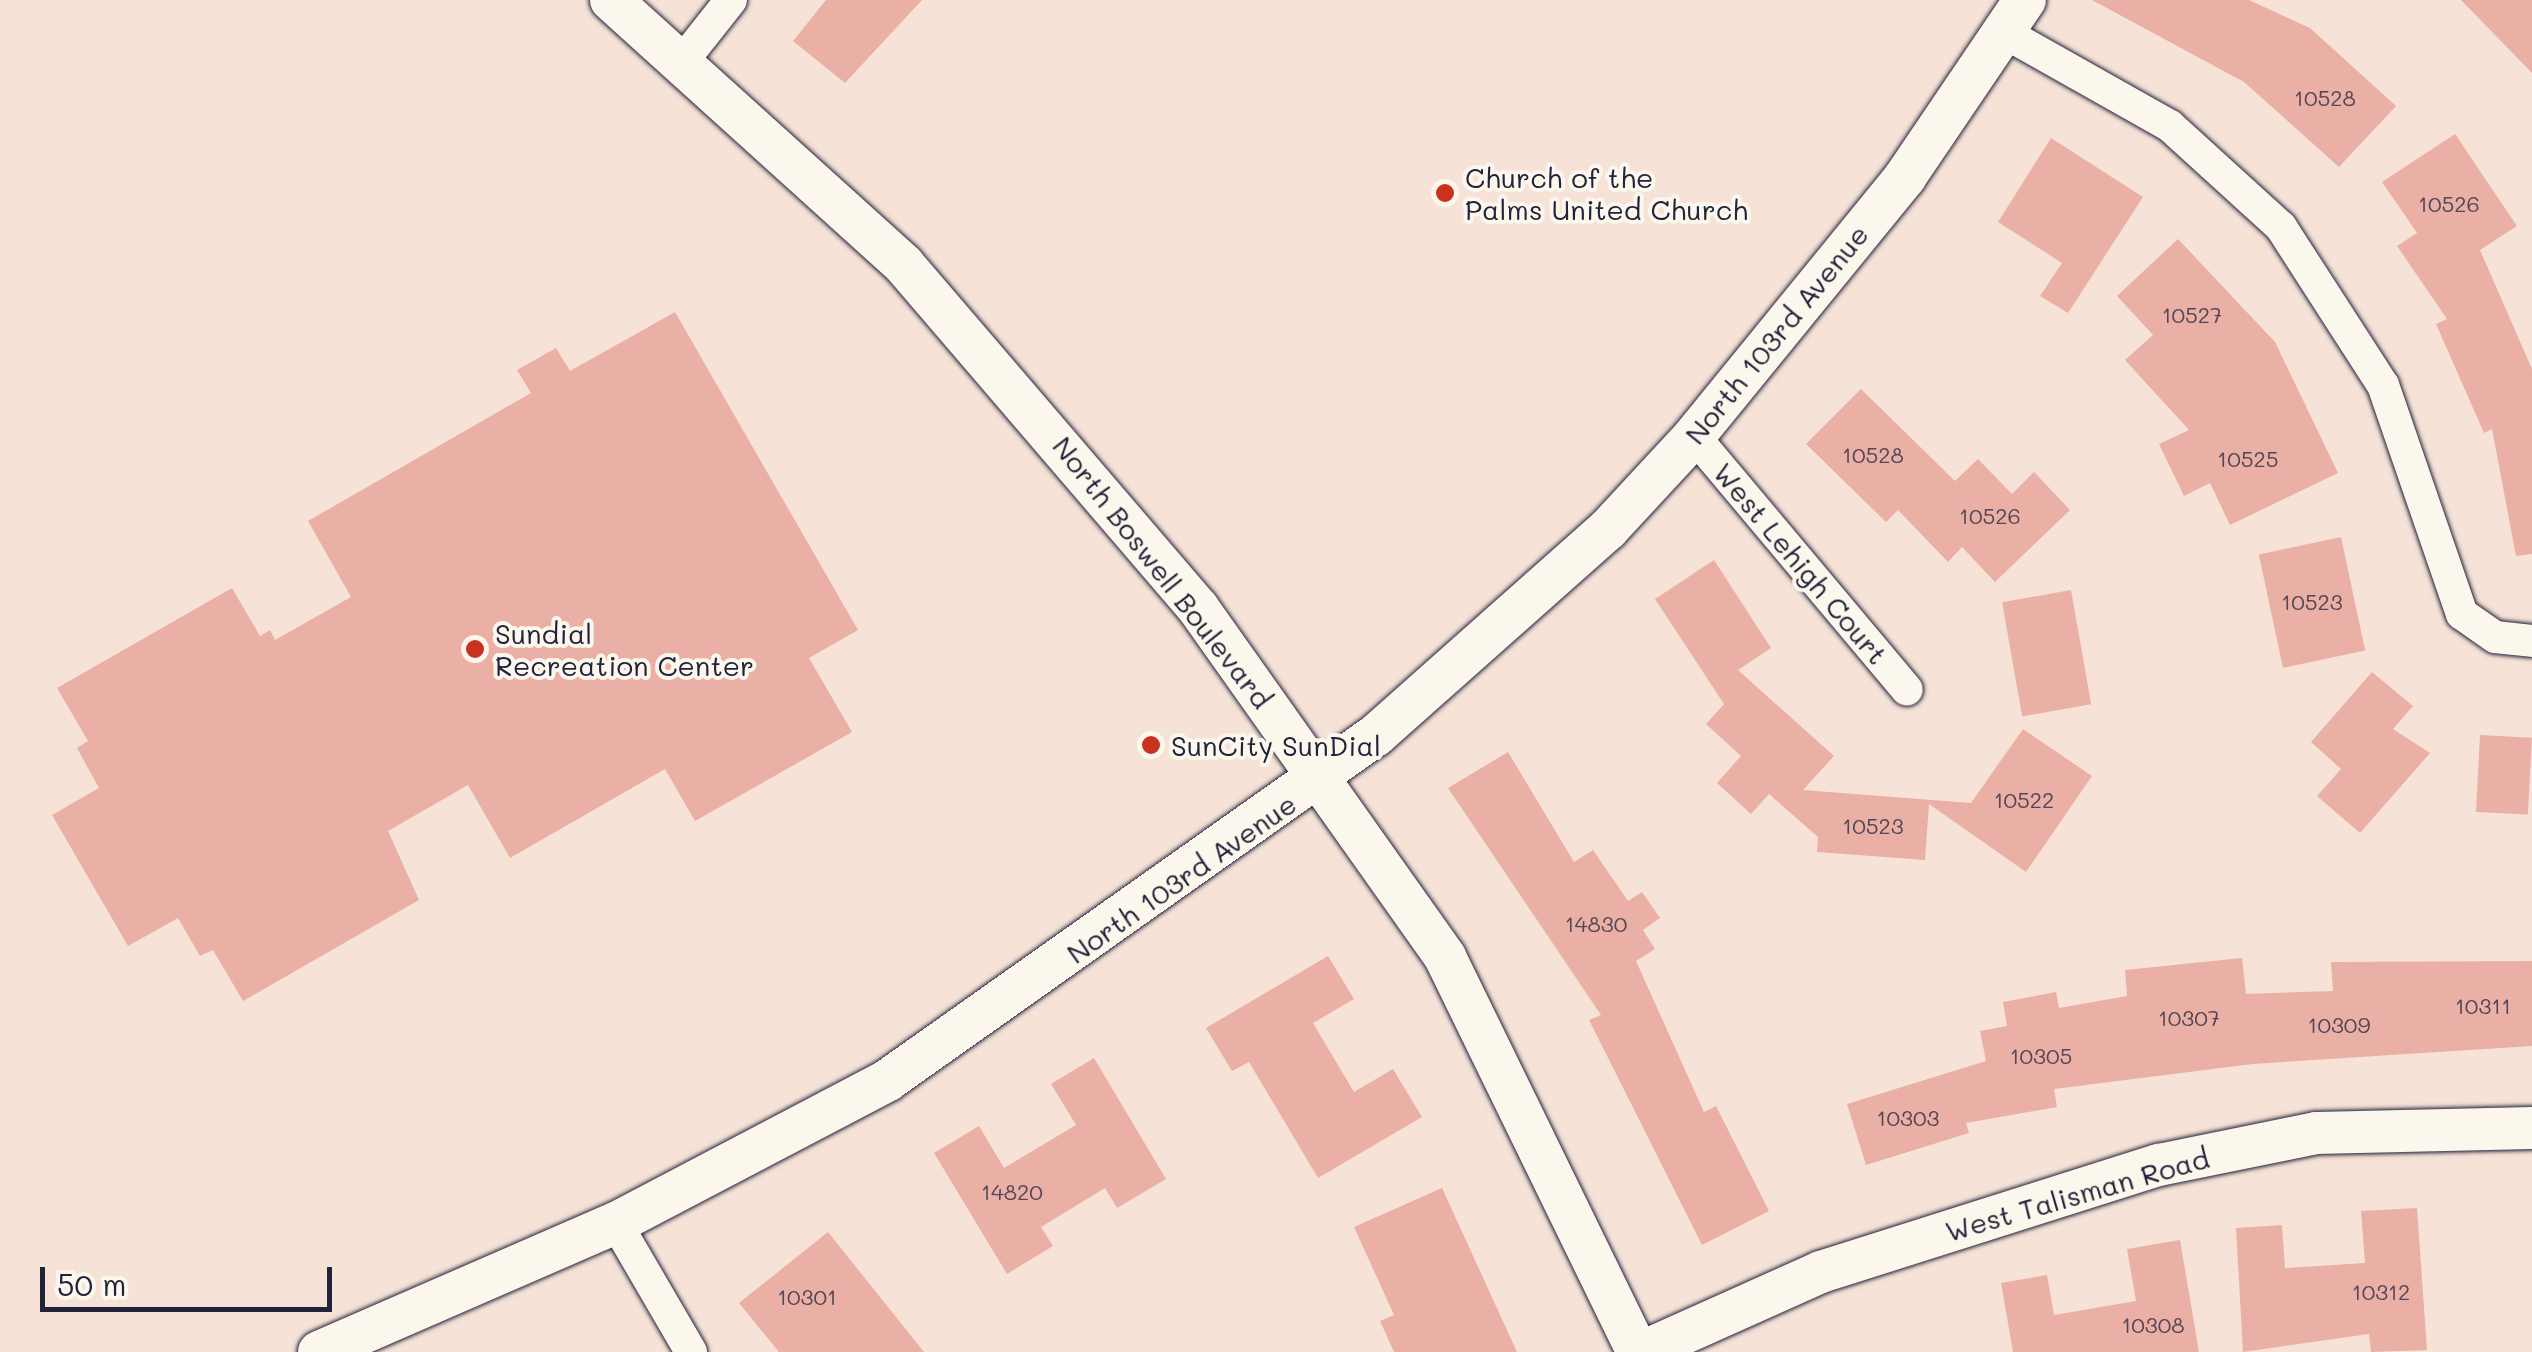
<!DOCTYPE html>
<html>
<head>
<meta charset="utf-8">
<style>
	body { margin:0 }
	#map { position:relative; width:2532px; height:1352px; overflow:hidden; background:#f6e2d7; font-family:Mali,sans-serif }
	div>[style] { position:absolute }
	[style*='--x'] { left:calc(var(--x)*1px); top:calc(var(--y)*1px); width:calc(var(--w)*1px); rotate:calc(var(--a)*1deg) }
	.building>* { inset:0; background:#eab0a6; transform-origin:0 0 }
	.roads { filter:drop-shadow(0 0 2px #22223b) drop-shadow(0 0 2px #22223b) }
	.minor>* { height:32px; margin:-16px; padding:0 16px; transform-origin:16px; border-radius:16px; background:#fbf7ec }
	.tertiary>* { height:42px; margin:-21px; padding:0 21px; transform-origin:21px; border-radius:21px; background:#fbf7ec }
	.dots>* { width:28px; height:28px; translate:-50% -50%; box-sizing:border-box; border:5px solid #fbf7ec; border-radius:50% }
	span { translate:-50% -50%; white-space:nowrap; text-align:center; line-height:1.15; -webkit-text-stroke:8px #fbf7ec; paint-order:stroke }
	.number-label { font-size:22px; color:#544656 }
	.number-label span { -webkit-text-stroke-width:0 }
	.poi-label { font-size:28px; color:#22223b }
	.left { translate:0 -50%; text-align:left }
	.street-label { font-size:28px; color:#22223b }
	.scale { position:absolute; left:40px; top:1267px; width:292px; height:45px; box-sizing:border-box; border:5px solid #22223b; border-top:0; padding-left:12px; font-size:30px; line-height:35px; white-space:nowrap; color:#22223b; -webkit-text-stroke:8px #fbf7ec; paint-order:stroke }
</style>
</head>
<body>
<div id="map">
	<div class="building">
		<i style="clip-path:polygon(826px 0,922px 0,845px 83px,793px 41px)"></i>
		<i style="clip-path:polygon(2092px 0,2249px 0,2310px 28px,2396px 106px,2339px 167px,2244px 82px)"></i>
		<i style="clip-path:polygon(2461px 0,2532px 0,2532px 73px)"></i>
		<i style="clip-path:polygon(2455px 134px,2517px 226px,2480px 250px,2532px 369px,2532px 554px,2516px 556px,2492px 429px,2484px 433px,2436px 324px,2447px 319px,2397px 246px,2417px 233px,2382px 182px)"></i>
		<i style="clip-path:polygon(2051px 138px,2143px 197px,2068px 313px,2040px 296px,2062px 263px,1998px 222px)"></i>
		<i style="clip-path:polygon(2178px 239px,2275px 342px,2338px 473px,2230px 525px,2210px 483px,2184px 496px,2159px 444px,2189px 430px,2125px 360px,2153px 335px,2117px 296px)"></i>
		<i style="clip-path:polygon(675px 312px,858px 630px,809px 658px,852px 732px,695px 821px,665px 769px,510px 858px,468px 785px,388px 831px,419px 900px,243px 1001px,213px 950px,200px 956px,178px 918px,128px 946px,52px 815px,99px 788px,77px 748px,88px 741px,57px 688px,232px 588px,260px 636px,270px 630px,275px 640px,351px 597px,308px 521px,531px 393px,517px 370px,556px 348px,570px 371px)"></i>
		<i style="clip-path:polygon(1861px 389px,1955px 481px,1978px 459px,2012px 494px,2034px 472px,2070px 510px,1995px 582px,1962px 547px,1948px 562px,1898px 510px,1886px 522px,1806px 444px)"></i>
		<i style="left:2341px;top:537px;width:116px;height:84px;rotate:78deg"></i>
		<i style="clip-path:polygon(1714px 560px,1771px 648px,1738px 670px,1834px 756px,1803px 790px,1971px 803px,2023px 729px,2092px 776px,2026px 872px,1929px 804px,1925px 860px,1817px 852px,1818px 837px,1769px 794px,1751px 814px,1717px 783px,1741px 756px,1706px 724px,1724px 704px,1655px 599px)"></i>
		<i style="left:2071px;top:590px;width:116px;height:70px;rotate:80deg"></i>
		<i style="clip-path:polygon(2372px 672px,2413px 706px,2393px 729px,2430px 753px,2360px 833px,2317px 796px,2341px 769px,2311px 742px)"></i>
		<i style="left:2480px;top:735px;width:52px;height:77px;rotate:3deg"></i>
		<i style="clip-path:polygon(1508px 752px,1574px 862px,1593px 850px,1628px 901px,1642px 892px,1660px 918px,1643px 930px,1655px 949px,1636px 961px,1704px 1112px,1716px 1106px,1769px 1211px,1702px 1245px,1589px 1020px,1601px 1015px,1448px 788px)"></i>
		<i style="clip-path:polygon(1328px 956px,1354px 999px,1313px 1023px,1354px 1092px,1393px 1069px,1422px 1117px,1318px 1178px,1249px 1062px,1232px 1071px,1206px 1028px)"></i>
		<i style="clip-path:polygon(2242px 958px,2246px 994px,2333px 991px,2331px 962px,2532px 961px,2532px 1046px,2253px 1064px,2054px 1089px,2057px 1107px,1966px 1123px,1969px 1133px,1866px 1165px,1847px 1104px,1986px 1061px,1980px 1031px,2007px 1026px,2003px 1002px,2056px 992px,2059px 1008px,2127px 996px,2125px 970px)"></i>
		<i style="clip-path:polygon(1094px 1058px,1166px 1179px,1117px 1208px,1105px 1188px,1041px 1227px,1053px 1246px,1007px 1274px,934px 1153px,979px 1126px,1004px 1168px,1076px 1125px,1051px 1084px)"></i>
		<i style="clip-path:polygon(1442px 1188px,1517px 1352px,1394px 1352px,1380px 1321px,1394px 1315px,1354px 1227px)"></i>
		<i style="clip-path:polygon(2417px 1208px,2427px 1350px,2371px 1352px,2369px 1334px,2243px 1352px,2236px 1228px,2282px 1225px,2285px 1268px,2365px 1263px,2361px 1211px)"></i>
		<i style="clip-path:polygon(828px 1232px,924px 1352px,779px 1352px,739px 1303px)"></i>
		<i style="clip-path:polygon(2180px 1240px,2199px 1352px,2013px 1352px,2001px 1283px,2047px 1275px,2054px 1315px,2136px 1301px,2127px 1249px)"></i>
	</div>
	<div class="roads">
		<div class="minor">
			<i style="--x:2005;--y:33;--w:189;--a:29.4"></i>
			<i style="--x:2170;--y:126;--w:150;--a:42.3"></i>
			<i style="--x:2281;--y:227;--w:188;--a:57.2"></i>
			<i style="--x:2383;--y:385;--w:242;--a:71"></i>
			<i style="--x:2462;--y:614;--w:40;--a:34.9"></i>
			<i style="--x:2495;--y:637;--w:37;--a:6"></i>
			<i style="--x:685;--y:58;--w:74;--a:-51.6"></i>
			<i style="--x:1694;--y:436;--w:331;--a:50"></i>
			<i style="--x:616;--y:1223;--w:149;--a:59.8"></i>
		</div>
		<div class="tertiary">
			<i style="--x:611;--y:0;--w:395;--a:42.1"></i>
			<i style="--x:904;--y:265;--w:452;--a:49.4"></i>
			<i style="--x:1198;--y:608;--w:428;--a:54.7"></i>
			<i style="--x:1445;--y:957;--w:440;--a:64"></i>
			<i style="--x:319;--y:1352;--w:324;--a:-23.5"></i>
			<i style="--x:616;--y:1223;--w:307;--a:-27.7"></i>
			<i style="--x:888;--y:1080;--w:598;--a:-35.26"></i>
			<i style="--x:1376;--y:735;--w:310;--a:-41.6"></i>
			<i style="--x:1608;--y:529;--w:127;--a:-47.2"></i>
			<i style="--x:1694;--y:436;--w:334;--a:-50.8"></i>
			<i style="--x:1905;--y:177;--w:214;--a:-55.9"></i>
			<i style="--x:1642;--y:1352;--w:196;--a:-24.1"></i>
			<i style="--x:1821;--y:1272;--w:355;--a:-17.6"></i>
			<i style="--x:2159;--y:1165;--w:160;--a:-11.5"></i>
			<i style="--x:2316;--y:1133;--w:216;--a:-1.3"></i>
		</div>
	</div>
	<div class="dots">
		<i style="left:1445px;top:193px;background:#c8321e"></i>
		<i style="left:475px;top:649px;background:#c8321e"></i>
		<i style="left:1151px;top:745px;background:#c8321e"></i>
	</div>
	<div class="number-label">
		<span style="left:2325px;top:98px">10528</span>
		<span style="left:2449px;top:204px">10526</span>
		<span style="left:2192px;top:315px">10527</span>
		<span style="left:1873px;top:455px">10528</span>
		<span style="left:2248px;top:459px">10525</span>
		<span style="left:1990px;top:516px">10526</span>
		<span style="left:2312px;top:602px">10523</span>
		<span style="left:2024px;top:800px">10522</span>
		<span style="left:1873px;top:826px">10523</span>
		<span style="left:1596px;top:924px">14830</span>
		<span style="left:2483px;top:1006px">10311</span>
		<span style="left:2189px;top:1018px">10307</span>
		<span style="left:2339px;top:1025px">10309</span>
		<span style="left:2041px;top:1056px">10305</span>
		<span style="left:1908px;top:1118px">10303</span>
		<span style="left:1012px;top:1192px">14820</span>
		<span style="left:2381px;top:1292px">10312</span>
		<span style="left:807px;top:1297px">10301</span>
		<span style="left:2153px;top:1325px">10308</span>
	</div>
	<div class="poi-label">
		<span class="left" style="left:1465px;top:193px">Church of the<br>Palms United Church</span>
		<span class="left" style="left:495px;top:649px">Sundial<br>Recreation Center</span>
		<span class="left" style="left:1171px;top:745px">SunCity SunDial</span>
	</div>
	<div class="street-label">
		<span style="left:1776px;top:334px;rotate:-51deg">North 103rd Avenue</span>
		<span style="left:1801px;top:563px;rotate:50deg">West Lehigh Court</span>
		<span style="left:1163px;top:572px;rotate:52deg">North Boswell Boulevard</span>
		<span style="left:1181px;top:878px;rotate:-35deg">North 103rd Avenue</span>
		<span style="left:2077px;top:1194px;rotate:-16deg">West Talisman Road</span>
	</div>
	<div class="scale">50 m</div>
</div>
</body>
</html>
